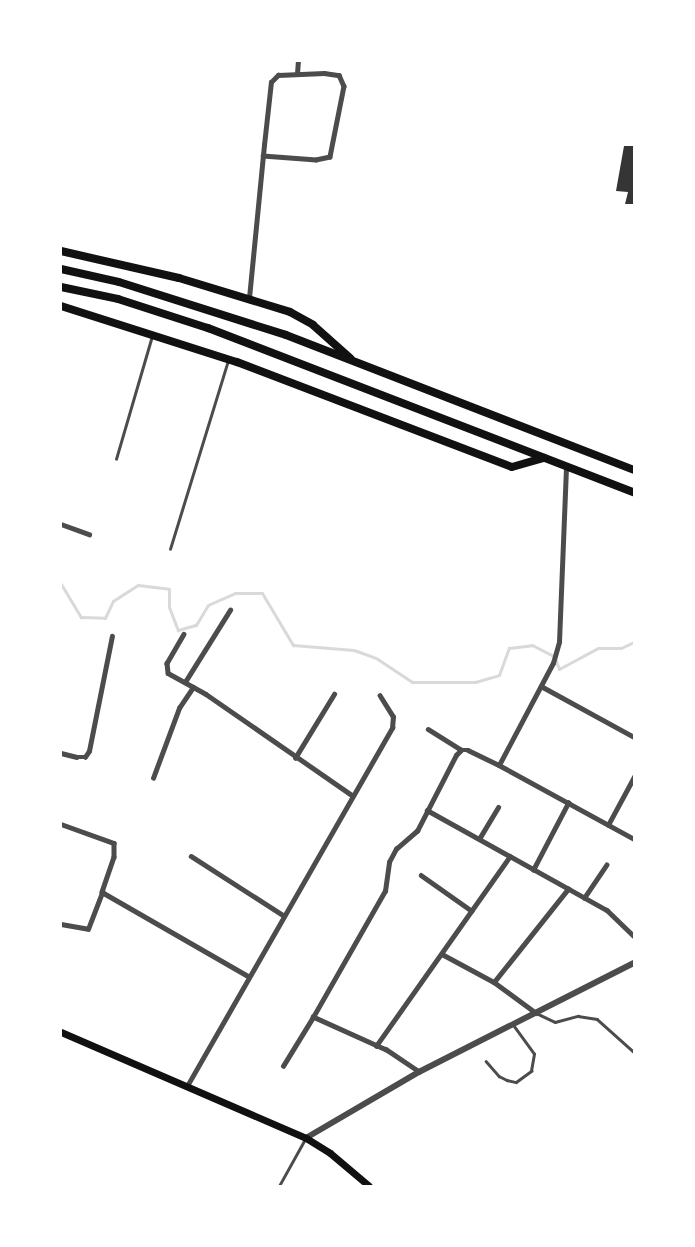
<!DOCTYPE html>
<html>
<head>
<meta charset="utf-8">
<style>
	body { margin:0 }
	#map { position:relative; width:695px; height:1247px; overflow:hidden; background:#fff; font-family:"Golos Text",sans-serif }
	div>[style] { position:absolute }
	[style*='--x'] { left:calc(var(--x)*1px); top:calc(var(--y)*1px); width:calc(var(--w)*1px); rotate:calc(var(--a)*1deg) }
	.stream>* { height:3px; margin:-1.5px; padding:0 1.5px; transform-origin:1.5px; border-radius:1.5px; background:#d9d9d9 }
	.building>* { inset:0; background:#353535 }
	.service>* { height:2.5px; margin:-1.25px; padding:0 1.25px; transform-origin:1.25px; border-radius:1.25px; background:#4c4c4c }
	.minor>* { height:4.5px; margin:-2.25px; padding:0 2.25px; transform-origin:2.25px; border-radius:2.25px; background:#4c4c4c }
	.tertiary>* { height:5.5px; margin:-2.75px; padding:0 2.75px; transform-origin:2.75px; border-radius:2.75px; background:#4c4c4c }
	.primary>* { height:7px; margin:-3.5px; padding:0 3.5px; transform-origin:3.5px; border-radius:3.5px; background:#111 }
	.trunk>* { height:8px; margin:-4px; padding:0 4px; transform-origin:4px; border-radius:4px; background:#111 }
	span { translate:-50% -50%; white-space:nowrap; text-align:center; line-height:1.15; -webkit-text-stroke:5px #fff; paint-order:stroke }
	.frame { position:absolute; inset:0; border:62px solid #fff; pointer-events:none }
</style>
</head>
<body>
<div id="map">
	<div class="stream">
		<i style="--x:61;--y:584;--w:39;--a:59"></i>
		<i style="--x:81;--y:617;--w:24;--a:2"></i>
		<i style="--x:105;--y:618;--w:19;--a:-65"></i>
		<i style="--x:113;--y:601;--w:30;--a:-33"></i>
		<i style="--x:138;--y:585;--w:31;--a:7"></i>
		<i style="--x:169;--y:589;--w:18;--a:90"></i>
		<i style="--x:169;--y:607;--w:25;--a:69"></i>
		<i style="--x:178;--y:630;--w:19;--a:-16"></i>
		<i style="--x:196;--y:625;--w:23;--a:-59"></i>
		<i style="--x:208;--y:605;--w:30;--a:-24"></i>
		<i style="--x:235;--y:593;--w:27;--a:0"></i>
		<i style="--x:262;--y:593;--w:61;--a:59.2"></i>
		<i style="--x:293;--y:645;--w:61;--a:4.7"></i>
		<i style="--x:354;--y:650;--w:23;--a:20"></i>
		<i style="--x:376;--y:658;--w:43;--a:33.7"></i>
		<i style="--x:412;--y:682;--w:63;--a:0"></i>
		<i style="--x:475;--y:682;--w:25;--a:-16"></i>
		<i style="--x:499;--y:675;--w:29;--a:-70"></i>
		<i style="--x:509;--y:648;--w:23;--a:-7"></i>
		<i style="--x:532;--y:645;--w:25;--a:27"></i>
		<i style="--x:554;--y:656;--w:14;--a:69"></i>
		<i style="--x:559;--y:669;--w:44;--a:-28.3"></i>
		<i style="--x:598;--y:648;--w:23;--a:0"></i>
		<i style="--x:621;--y:648;--w:14;--a:-25"></i>
	</div>
	<div class="building">
		<i style="clip-path:polygon(624px 146px,634px 146px,634px 204px,625px 204px,628px 192px,616px 191px)"></i>
	</div>
	<div class="service">
		<i style="--x:116;--y:459;--w:128;--a:-73.7"></i>
		<i style="--x:170;--y:549;--w:198;--a:-72.9"></i>
		<i style="--x:536;--y:1013;--w:21;--a:25"></i>
		<i style="--x:555;--y:1022;--w:24;--a:-15"></i>
		<i style="--x:578;--y:1016;--w:19;--a:9"></i>
		<i style="--x:597;--y:1019;--w:50;--a:41.7"></i>
		<i style="--x:486;--y:1061;--w:20;--a:49"></i>
		<i style="--x:499;--y:1076;--w:9;--a:27"></i>
		<i style="--x:507;--y:1080;--w:9;--a:13"></i>
		<i style="--x:516;--y:1082;--w:19;--a:-36"></i>
		<i style="--x:531;--y:1071;--w:17;--a:-80"></i>
		<i style="--x:534;--y:1054;--w:36;--a:-126"></i>
		<i style="--x:279;--y:1186;--w:54;--a:-61"></i>
	</div>
	<div class="minor">
		<i style="--x:297;--y:74;--w:13;--a:-86"></i>
		<i style="--x:249;--y:298;--w:154;--a:-84.4"></i>
		<i style="--x:264;--y:145;--w:63;--a:-83.7"></i>
		<i style="--x:271;--y:82;--w:10;--a:-45"></i>
		<i style="--x:278;--y:75;--w:46;--a:-2.5"></i>
		<i style="--x:324;--y:73;--w:15;--a:8"></i>
		<i style="--x:339;--y:75;--w:12;--a:66"></i>
		<i style="--x:344;--y:86;--w:72;--a:101.2"></i>
		<i style="--x:330;--y:157;--w:14;--a:168"></i>
		<i style="--x:316;--y:160;--w:53;--a:-175.7"></i>
		<i style="--x:61;--y:524;--w:30;--a:20"></i>
		<i style="--x:184;--y:634;--w:34;--a:120"></i>
		<i style="--x:167;--y:663;--w:10;--a:84"></i>
		<i style="--x:168;--y:673;--w:43;--a:28.9"></i>
		<i style="--x:206;--y:694;--w:178;--a:34.7"></i>
		<i style="--x:185;--y:682;--w:85;--a:-58"></i>
		<i style="--x:541;--y:686;--w:106;--a:28.7"></i>
		<i style="--x:428;--y:729;--w:39;--a:32"></i>
		<i style="--x:61;--y:753;--w:16;--a:14"></i>
		<i style="--x:77;--y:757;--w:8;--a:0"></i>
		<i style="--x:85;--y:757;--w:7;--a:-56"></i>
		<i style="--x:89;--y:751;--w:117;--a:-78.7"></i>
		<i style="--x:295;--y:758;--w:75;--a:-58.6"></i>
		<i style="--x:499;--y:765;--w:154;--a:28.7"></i>
		<i style="--x:153;--y:778;--w:75;--a:-69.6"></i>
		<i style="--x:179;--y:708;--w:25;--a:-56"></i>
		<i style="--x:427;--y:810;--w:206;--a:29.1"></i>
		<i style="--x:607;--y:910;--w:37;--a:44"></i>
		<i style="--x:61;--y:824;--w:56;--a:19.7"></i>
		<i style="--x:114;--y:843;--w:14;--a:90"></i>
		<i style="--x:114;--y:857;--w:37;--a:109"></i>
		<i style="--x:608;--y:825;--w:55;--a:-61.6"></i>
		<i style="--x:479;--y:839;--w:37;--a:-59"></i>
		<i style="--x:191;--y:856;--w:109;--a:32.7"></i>
		<i style="--x:533;--y:870;--w:76;--a:-62.4"></i>
		<i style="--x:421;--y:875;--w:62;--a:35.2"></i>
		<i style="--x:584;--y:898;--w:40;--a:-56"></i>
		<i style="--x:61;--y:924;--w:27;--a:10"></i>
		<i style="--x:88;--y:929;--w:40;--a:-69"></i>
		<i style="--x:102;--y:892;--w:168;--a:29.9"></i>
		<i style="--x:442;--y:954;--w:59;--a:28.3"></i>
		<i style="--x:494;--y:982;--w:52;--a:36.4"></i>
		<i style="--x:494;--y:982;--w:119;--a:-51.5"></i>
		<i style="--x:376;--y:1046;--w:232;--a:-54.8"></i>
		<i style="--x:283;--y:1066;--w:57;--a:-58.5"></i>
		<i style="--x:419;--y:1072;--w:40;--a:-146"></i>
		<i style="--x:386;--y:1050;--w:80;--a:-155.7"></i>
		<i style="--x:313;--y:1017;--w:145;--a:-60.3"></i>
		<i style="--x:385;--y:891;--w:29;--a:-82"></i>
		<i style="--x:389;--y:862;--w:15;--a:-62"></i>
		<i style="--x:396;--y:849;--w:28;--a:-41"></i>
		<i style="--x:417;--y:831;--w:85;--a:-62.8"></i>
		<i style="--x:456;--y:755;--w:7;--a:-45"></i>
		<i style="--x:461;--y:750;--w:7;--a:0"></i>
		<i style="--x:468;--y:750;--w:34;--a:26"></i>
		<i style="--x:499;--y:765;--w:115;--a:-62.1"></i>
		<i style="--x:553;--y:663;--w:22;--a:-74"></i>
		<i style="--x:559;--y:642;--w:176;--a:-87.7"></i>
		<i style="--x:187;--y:1086;--w:413;--a:-60.2"></i>
		<i style="--x:392;--y:728;--w:11;--a:-85"></i>
		<i style="--x:393;--y:717;--w:25;--a:-122"></i>
	</div>
	<div class="tertiary">
		<i style="--x:306;--y:1138;--w:131;--a:-30.3"></i>
		<i style="--x:419;--y:1072;--w:241;--a:-26.9"></i>
	</div>
	<div class="primary">
		<i style="--x:61;--y:1032;--w:267;--a:23.4"></i>
		<i style="--x:306;--y:1138;--w:28;--a:32"></i>
		<i style="--x:330;--y:1153;--w:51;--a:40.2"></i>
	</div>
	<div class="trunk">
		<i style="--x:61;--y:251;--w:121;--a:12.9"></i>
		<i style="--x:179;--y:278;--w:116;--a:17"></i>
		<i style="--x:290;--y:312;--w:26;--a:29"></i>
		<i style="--x:313;--y:325;--w:50;--a:41.7"></i>
		<i style="--x:61;--y:269;--w:59;--a:12.6"></i>
		<i style="--x:119;--y:282;--w:175;--a:17.6"></i>
		<i style="--x:286;--y:335;--w:373;--a:21.2"></i>
		<i style="--x:61;--y:287;--w:58;--a:11.9"></i>
		<i style="--x:118;--y:299;--w:95;--a:17.9"></i>
		<i style="--x:208;--y:328;--w:456;--a:21.1"></i>
		<i style="--x:61;--y:306;--w:185;--a:17.7"></i>
		<i style="--x:237;--y:362;--w:294;--a:20.9"></i>
		<i style="--x:512;--y:467;--w:33;--a:-16"></i>
	</div>
	<div class="frame"></div>
</div>
</body>
</html>
